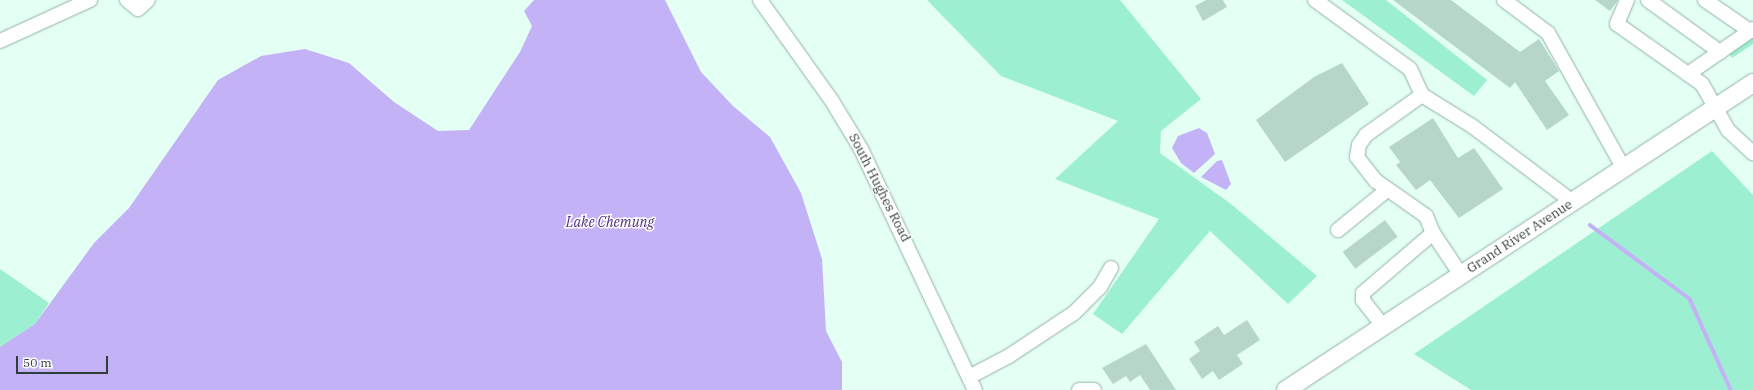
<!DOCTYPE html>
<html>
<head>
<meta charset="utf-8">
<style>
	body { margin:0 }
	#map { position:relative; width:1753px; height:390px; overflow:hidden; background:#e4fff4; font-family:"IBM Plex Serif",serif }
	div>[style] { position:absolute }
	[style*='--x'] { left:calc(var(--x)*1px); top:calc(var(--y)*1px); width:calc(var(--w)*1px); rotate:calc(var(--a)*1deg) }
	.green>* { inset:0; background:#9cf0d1 }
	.water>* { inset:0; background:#c4b2f6 }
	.stream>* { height:3.5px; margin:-1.75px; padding:0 1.75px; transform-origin:1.75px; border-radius:1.75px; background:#c4b2f6 }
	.building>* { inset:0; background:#b6d6c9; transform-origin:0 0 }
	.roads { filter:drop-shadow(0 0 1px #93b2a6) drop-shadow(0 0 1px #93b2a6) }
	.minor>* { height:14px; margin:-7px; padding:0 7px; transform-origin:7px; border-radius:7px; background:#fff }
	.major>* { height:18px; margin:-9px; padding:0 9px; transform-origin:9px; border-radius:9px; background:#fff }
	span { translate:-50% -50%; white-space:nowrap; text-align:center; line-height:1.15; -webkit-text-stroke:3px #fff; paint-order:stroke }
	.street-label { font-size:13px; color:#303d38 }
	.water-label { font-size:14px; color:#4d3280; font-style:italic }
	.scale { position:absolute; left:16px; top:356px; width:92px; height:18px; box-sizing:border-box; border:2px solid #303d38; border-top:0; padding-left:5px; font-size:12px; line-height:14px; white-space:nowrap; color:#303d38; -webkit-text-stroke:3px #fff; paint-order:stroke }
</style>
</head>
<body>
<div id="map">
	<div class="green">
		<i style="clip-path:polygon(927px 0,1120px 0,1201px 99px,1161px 131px,1160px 153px,1231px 204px,1317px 276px,1288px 304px,1210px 231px,1122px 334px,1093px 314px,1159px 219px,1055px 179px,1118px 121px,1001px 76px)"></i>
		<i style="clip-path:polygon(1342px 0,1386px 0,1487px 80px,1474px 96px)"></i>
		<i style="clip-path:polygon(1753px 35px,1753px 44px,1732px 58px,1728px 52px)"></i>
		<i style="clip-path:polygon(1712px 151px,1753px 195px,1753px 390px,1471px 390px,1414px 354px)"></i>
		<i style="clip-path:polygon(0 269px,49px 303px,35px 324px,0 347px)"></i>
	</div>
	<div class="water">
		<i style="clip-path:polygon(534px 0,665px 0,701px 72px,733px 106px,770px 137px,801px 193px,822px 259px,826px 331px,842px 362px,842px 390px,0 390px,0 347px,35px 324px,94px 243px,129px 208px,218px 80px,261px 56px,305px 49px,349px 63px,394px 102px,438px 131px,469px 130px,520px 52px,532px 26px,524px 11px)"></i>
		<i style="clip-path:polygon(1199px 128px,1207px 133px,1215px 154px,1194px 173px,1181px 163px,1172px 148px,1178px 136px)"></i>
		<i style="clip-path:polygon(1222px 160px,1231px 184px,1226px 190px,1201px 177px,1217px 161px)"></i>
	</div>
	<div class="stream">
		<i style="--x:1590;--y:225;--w:124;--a:36.5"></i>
		<i style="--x:1690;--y:299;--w:100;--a:65.7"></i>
	</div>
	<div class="building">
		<i style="clip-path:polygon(1206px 0,1223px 0,1227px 7px,1203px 21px,1195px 6px)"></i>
		<i style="clip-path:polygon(1393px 0,1451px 0,1520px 52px,1539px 39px,1559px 71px,1545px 81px,1569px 115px,1547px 130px,1515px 82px,1510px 88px)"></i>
		<i style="clip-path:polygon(1595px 0,1618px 0,1610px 11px)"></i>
		<i style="clip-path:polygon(1342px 63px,1369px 104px,1285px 162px,1256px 120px,1314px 77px)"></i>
		<i style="clip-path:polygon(1433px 118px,1458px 158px,1474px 148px,1503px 189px,1459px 218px,1430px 180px,1416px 190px,1396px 165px,1400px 162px,1389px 147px)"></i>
		<i style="left:1385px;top:220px;width:21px;height:53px;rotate:53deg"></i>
		<i style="clip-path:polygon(1247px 320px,1260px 340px,1237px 355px,1243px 364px,1219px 380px,1213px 371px,1202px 379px,1189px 359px,1200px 351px,1194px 342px,1218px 326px,1224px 335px)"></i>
		<i style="clip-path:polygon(1146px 344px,1176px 390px,1150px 390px,1140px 375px,1130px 382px,1126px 376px,1113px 384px,1102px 368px)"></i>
	</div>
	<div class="roads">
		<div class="minor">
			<i style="--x:127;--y:0;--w:14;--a:39"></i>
			<i style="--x:138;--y:9;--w:13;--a:-42"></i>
			<i style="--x:760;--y:0;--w:124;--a:54.5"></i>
			<i style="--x:832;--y:101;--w:56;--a:58.9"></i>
			<i style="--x:861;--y:149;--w:267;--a:64.7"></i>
			<i style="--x:1315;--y:0;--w:117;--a:36"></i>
			<i style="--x:1410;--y:69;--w:29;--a:65"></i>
			<i style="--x:1422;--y:95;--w:59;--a:31.8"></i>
			<i style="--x:1472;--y:126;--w:126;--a:37"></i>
			<i style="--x:1504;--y:0;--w:55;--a:36.9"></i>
			<i style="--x:1548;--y:33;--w:156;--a:60.8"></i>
			<i style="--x:1627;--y:0;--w:26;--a:113"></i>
			<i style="--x:1617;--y:24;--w:104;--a:35.2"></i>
			<i style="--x:1702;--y:84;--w:53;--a:60.5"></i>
			<i style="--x:1728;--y:130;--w:34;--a:43"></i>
			<i style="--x:1648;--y:0;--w:89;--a:35.8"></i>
			<i style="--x:1705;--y:0;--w:55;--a:34.6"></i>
			<i style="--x:0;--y:41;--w:99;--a:-24.5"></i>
			<i style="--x:1688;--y:74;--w:79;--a:-34.7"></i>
			<i style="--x:1422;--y:95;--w:69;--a:144.5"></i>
			<i style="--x:1366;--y:135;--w:12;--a:125"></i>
			<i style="--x:1359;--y:145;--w:12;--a:99"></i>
			<i style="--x:1357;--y:157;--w:31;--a:52"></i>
			<i style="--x:1376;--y:181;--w:61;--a:35"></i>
			<i style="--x:1426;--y:216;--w:18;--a:68"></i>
			<i style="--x:1433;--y:233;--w:50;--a:56.3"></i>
			<i style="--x:1338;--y:230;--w:63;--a:-39.2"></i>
			<i style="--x:1383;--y:326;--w:33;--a:-128"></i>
			<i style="--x:1363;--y:300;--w:7;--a:-90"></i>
			<i style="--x:1363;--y:293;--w:92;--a:-40.6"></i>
			<i style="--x:969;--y:377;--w:45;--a:-27.7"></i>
			<i style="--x:1009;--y:356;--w:78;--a:-33.5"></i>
			<i style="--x:1074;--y:313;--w:37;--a:-45"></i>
			<i style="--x:1100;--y:287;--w:22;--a:-60"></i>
			<i style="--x:1079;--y:390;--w:15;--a:0"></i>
		</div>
		<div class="major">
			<i style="--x:1286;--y:390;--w:559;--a:-33.32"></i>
		</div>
	</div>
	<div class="street-label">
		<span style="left:879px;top:188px;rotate:63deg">South Hughes Road</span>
		<span style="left:1520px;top:237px;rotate:-33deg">Grand River Avenue</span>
	</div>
	<div class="water-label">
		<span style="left:610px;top:222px">Lake Chemung</span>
	</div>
	<div class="scale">50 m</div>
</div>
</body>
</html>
